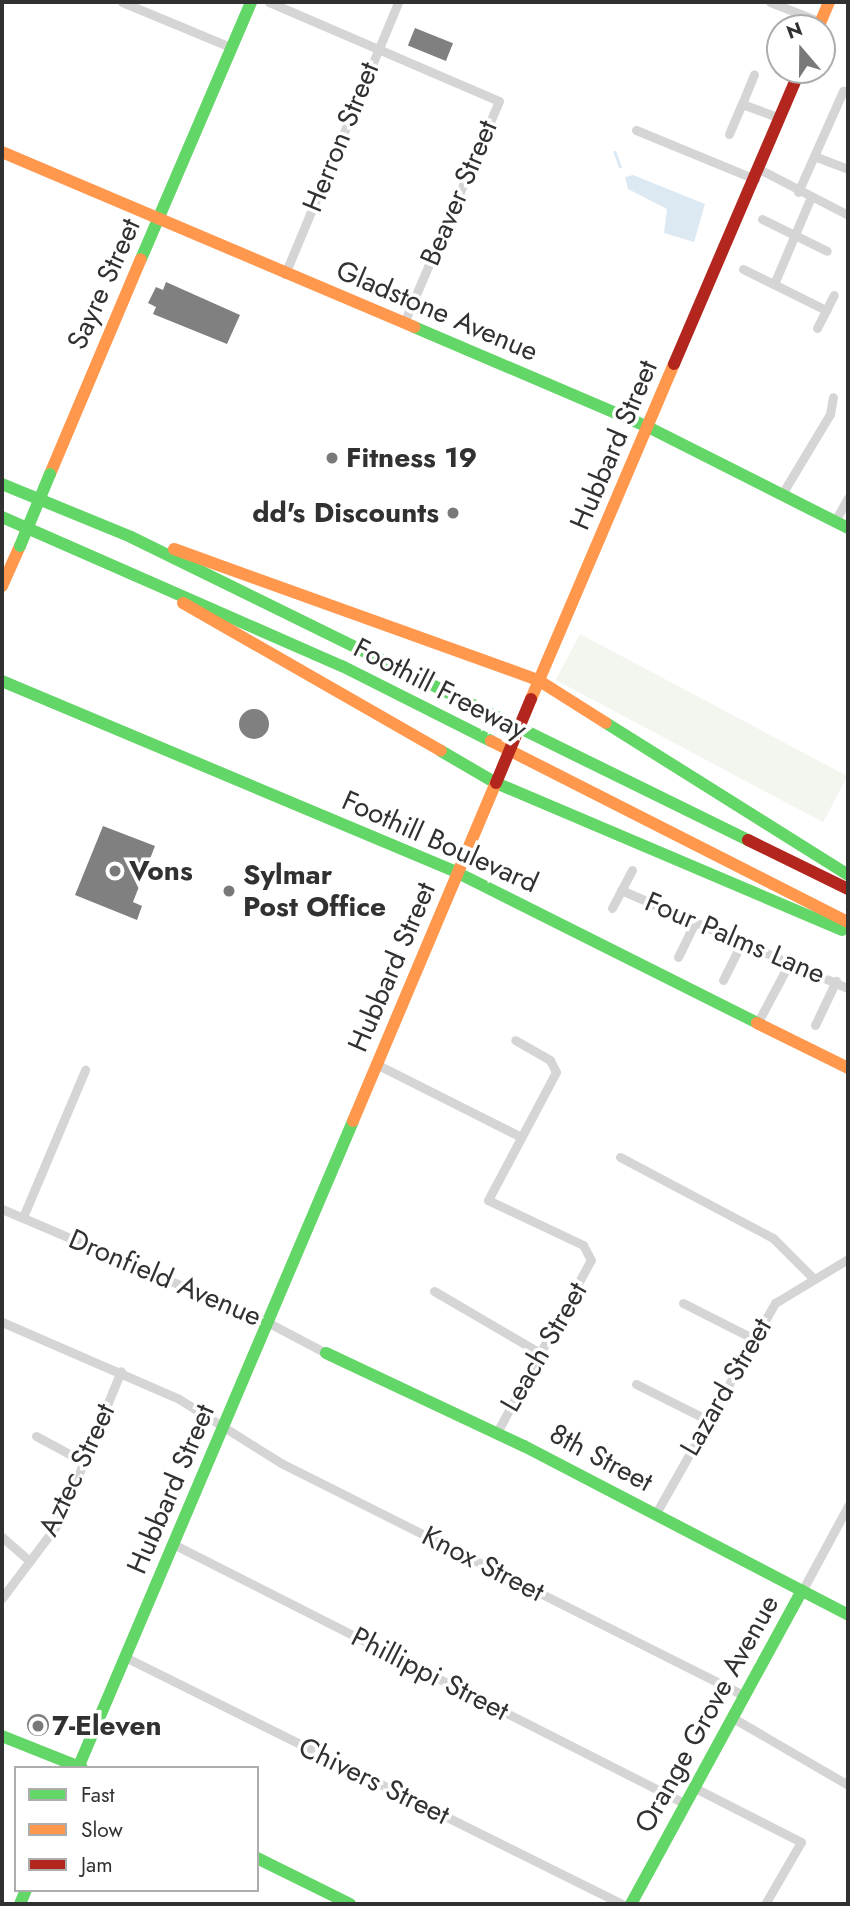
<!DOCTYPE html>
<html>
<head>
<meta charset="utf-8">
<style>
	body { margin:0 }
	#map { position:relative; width:850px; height:1906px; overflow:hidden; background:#fff; font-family:Jost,sans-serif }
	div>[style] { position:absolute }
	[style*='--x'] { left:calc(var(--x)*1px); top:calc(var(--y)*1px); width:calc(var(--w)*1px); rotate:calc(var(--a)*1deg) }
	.green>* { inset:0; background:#f2f6ee; transform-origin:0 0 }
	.water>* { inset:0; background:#dce8f2 }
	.stream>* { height:2.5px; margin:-1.25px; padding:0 1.25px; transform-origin:1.25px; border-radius:1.25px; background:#dce8f2 }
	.building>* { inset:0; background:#808080; transform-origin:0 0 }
	.round { border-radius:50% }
	.street>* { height:9px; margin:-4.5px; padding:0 4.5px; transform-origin:4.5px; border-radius:4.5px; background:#d5d5d5 }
	.fast>* { height:12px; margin:-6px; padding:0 6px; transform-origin:6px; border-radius:6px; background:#63d668 }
	.slow>* { height:12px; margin:-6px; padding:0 6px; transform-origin:6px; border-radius:6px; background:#ff974d }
	.jam>* { height:12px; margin:-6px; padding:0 6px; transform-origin:6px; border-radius:6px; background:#b3261e }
	.fast-bridge>* { height:12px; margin:-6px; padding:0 6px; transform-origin:6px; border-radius:6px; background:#63d668 }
	.jam-bridge>* { height:12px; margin:-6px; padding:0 6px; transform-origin:6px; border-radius:6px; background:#b3261e }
	.dots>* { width:19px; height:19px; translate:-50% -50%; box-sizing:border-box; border:4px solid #fff; border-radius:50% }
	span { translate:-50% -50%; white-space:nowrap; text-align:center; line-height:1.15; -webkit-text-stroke:7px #fff; paint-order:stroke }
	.street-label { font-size:28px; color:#313131 }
	.poi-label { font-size:28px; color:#313131; font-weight:700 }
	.left { translate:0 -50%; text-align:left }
	.right { translate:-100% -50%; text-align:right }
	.frame { position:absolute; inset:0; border:4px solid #313131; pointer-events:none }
	.legend { position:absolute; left:14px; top:1766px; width:245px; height:126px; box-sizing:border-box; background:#fff; border:2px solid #adadad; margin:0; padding:9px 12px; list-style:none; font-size:21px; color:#313131 }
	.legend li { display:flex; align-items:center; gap:14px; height:35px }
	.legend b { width:35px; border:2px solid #adadad }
	.north { position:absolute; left:766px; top:14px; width:70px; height:70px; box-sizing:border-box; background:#fff; border:2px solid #adadad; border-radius:50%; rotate:340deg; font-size:19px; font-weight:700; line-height:28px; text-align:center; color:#313131 }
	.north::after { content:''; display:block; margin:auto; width:24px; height:32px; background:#797979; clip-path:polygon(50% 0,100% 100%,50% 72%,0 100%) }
</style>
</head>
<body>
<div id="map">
	<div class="green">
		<i style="left:580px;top:634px;width:303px;height:52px;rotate:28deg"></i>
	</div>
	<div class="water">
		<i style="clip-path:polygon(633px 175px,705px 204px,694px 242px,664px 233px,667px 209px,628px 189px,625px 177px)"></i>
	</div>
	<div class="stream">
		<i style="--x:615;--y:152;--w:15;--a:70"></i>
	</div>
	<div class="building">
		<i style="left:415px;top:28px;width:41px;height:19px;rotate:22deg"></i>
		<i style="clip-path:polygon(166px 282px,240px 315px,227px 344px,153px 314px,156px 307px,148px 303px,156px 287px,163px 290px)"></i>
		<i class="round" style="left:239px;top:709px;width:30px;height:30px"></i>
		<i style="clip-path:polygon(103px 826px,155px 846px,133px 902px,142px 906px,137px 920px,75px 895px)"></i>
		<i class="round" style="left:27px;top:1714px;width:22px;height:22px"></i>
	</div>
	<div class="street">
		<i style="--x:122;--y:2;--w:117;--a:22.6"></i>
		<i style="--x:269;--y:2;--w:250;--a:23.3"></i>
		<i style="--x:499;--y:101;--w:241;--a:113.2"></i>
		<i style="--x:770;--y:2;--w:55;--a:21.4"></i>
		<i style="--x:742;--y:104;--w:32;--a:-68"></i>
		<i style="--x:636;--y:130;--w:129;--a:22.4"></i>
		<i style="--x:729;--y:134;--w:33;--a:-67"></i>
		<i style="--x:742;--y:104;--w:40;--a:20.2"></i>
		<i style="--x:814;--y:156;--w:36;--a:21"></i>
		<i style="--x:759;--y:169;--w:100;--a:27.3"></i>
		<i style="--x:798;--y:192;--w:111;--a:-66"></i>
		<i style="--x:762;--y:219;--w:72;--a:26.2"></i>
		<i style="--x:743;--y:269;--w:93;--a:26.3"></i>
		<i style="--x:285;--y:274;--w:295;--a:-67.4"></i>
		<i style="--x:774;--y:284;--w:95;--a:-67"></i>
		<i style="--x:817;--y:328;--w:37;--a:-63"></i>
		<i style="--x:782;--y:494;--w:93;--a:-59"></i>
		<i style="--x:830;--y:414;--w:17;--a:-80"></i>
		<i style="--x:835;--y:521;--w:26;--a:-61"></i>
		<i style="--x:621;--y:890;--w:247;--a:23.4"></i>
		<i style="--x:612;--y:908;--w:43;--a:-62.2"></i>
		<i style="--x:678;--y:957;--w:39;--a:-64"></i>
		<i style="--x:723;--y:980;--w:42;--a:-63.4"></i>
		<i style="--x:758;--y:1022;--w:70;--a:-62"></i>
		<i style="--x:815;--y:1025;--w:49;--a:-64.5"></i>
		<i style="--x:378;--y:1065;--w:160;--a:26.7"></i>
		<i style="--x:620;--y:1157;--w:173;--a:27.9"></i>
		<i style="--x:773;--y:1238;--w:57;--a:45"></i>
		<i style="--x:2;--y:1209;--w:288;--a:23.1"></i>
		<i style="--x:267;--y:1322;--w:67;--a:27.7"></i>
		<i style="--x:23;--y:1217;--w:160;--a:-67.1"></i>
		<i style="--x:434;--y:1291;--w:125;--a:30.3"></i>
		<i style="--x:683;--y:1303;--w:77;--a:26.9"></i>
		<i style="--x:2;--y:1322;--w:193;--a:23.5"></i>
		<i style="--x:179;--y:1399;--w:120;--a:32.1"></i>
		<i style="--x:281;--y:1463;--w:519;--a:26.66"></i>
		<i style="--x:636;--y:1384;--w:78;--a:26.6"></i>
		<i style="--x:496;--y:1434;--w:198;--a:-61.4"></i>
		<i style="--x:591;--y:1260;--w:17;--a:-118"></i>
		<i style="--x:583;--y:1245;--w:105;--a:-154.7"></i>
		<i style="--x:488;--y:1200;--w:145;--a:-62"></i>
		<i style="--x:556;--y:1072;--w:13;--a:-117"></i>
		<i style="--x:550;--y:1060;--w:40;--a:-150.3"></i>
		<i style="--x:36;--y:1436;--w:55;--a:28.4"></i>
		<i style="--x:655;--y:1515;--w:244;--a:-60.5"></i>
		<i style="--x:775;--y:1303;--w:85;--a:-31.1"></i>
		<i style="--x:2;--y:1537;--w:37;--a:41"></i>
		<i style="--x:173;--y:1544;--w:575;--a:26.88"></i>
		<i style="--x:802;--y:1591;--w:97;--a:-61.6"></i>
		<i style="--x:2;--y:1598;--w:95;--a:-53.1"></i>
		<i style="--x:59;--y:1522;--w:163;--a:-67.7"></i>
		<i style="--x:127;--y:1658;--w:553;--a:26.43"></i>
		<i style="--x:733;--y:1718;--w:133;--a:30.2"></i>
		<i style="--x:695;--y:1788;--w:119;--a:27"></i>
		<i style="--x:801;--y:1842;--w:72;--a:120.1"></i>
	</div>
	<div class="fast">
		<i style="--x:141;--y:259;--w:280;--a:-66.8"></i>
		<i style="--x:414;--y:327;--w:254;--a:23.1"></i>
		<i style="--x:648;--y:427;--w:224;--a:26.8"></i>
		<i style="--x:2;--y:484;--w:139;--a:22.3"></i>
		<i style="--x:131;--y:537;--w:687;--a:26.16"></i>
		<i style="--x:2;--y:517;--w:371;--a:23.7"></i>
		<i style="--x:342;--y:666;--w:167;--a:26.7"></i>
		<i style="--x:2;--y:681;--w:495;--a:22.8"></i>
		<i style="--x:458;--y:873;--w:335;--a:26.6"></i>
		<i style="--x:606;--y:723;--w:286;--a:32.1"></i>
		<i style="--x:441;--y:751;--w:64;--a:30.2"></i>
		<i style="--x:496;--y:783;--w:376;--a:23"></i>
		<i style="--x:326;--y:1353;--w:219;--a:25.2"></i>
		<i style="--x:524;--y:1446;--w:365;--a:27.5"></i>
		<i style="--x:2;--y:1736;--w:86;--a:21.8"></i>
		<i style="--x:78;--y:1768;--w:703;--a:-66.97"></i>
		<i style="--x:257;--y:1858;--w:104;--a:26.3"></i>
		<i style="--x:20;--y:1904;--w:15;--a:-67"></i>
		<i style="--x:631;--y:1904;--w:357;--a:-61.4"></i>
	</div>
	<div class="slow">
		<i style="--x:818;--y:28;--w:28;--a:-67"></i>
		<i style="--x:2;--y:152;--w:448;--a:23"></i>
		<i style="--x:50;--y:474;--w:233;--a:-67.1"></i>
		<i style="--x:174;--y:549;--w:387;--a:19.8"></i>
		<i style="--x:538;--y:680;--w:80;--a:32.3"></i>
		<i style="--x:2;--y:586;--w:44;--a:-65.8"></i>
		<i style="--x:183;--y:603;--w:297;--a:29.8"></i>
		<i style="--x:531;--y:699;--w:364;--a:-66.9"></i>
		<i style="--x:491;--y:741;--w:400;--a:26.9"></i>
		<i style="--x:757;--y:1023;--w:102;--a:26.3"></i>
		<i style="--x:353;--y:1121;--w:367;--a:-67.1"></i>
	</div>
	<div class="jam">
		<i style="--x:674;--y:364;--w:320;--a:-66.8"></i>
		<i style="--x:748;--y:840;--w:111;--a:26.1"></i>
	</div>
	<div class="fast-bridge">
		<i style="--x:20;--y:546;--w:78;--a:-67.4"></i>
	</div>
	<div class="jam-bridge">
		<i style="--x:496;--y:783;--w:91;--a:-67.4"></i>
	</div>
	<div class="dots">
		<i style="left:332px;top:458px;background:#797979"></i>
		<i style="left:453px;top:513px;background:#797979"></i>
		<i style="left:115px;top:871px;background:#797979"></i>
		<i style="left:229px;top:891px;background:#797979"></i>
		<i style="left:38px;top:1726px;background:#797979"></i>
	</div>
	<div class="street-label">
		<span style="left:341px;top:137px;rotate:-68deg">Herron Street</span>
		<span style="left:459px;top:193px;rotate:-67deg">Beaver Street</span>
		<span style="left:104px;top:284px;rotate:-66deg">Sayre Street</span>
		<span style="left:437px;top:311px;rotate:23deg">Gladstone Avenue</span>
		<span style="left:614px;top:445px;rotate:-67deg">Hubbard Street</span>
		<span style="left:440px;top:689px;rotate:27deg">Foothill Freeway</span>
		<span style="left:440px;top:842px;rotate:24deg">Foothill Boulevard</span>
		<span style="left:735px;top:938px;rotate:23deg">Four Palms Lane</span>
		<span style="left:392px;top:967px;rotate:-67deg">Hubbard Street</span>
		<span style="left:165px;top:1278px;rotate:23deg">Dronfield Avenue</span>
		<span style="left:544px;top:1347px;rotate:-60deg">Leach Street</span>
		<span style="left:726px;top:1387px;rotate:-60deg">Lazard Street</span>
		<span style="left:601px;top:1458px;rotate:28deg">8th Street</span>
		<span style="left:77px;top:1470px;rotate:-65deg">Aztec Street</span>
		<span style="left:171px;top:1489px;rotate:-67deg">Hubbard Street</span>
		<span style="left:483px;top:1564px;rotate:27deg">Knox Street</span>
		<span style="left:430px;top:1674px;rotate:27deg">Phillippi Street</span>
		<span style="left:707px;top:1714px;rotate:-61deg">Orange Grove Avenue</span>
		<span style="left:374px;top:1781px;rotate:26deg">Chivers Street</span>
	</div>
	<div class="poi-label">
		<span class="left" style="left:346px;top:458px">Fitness 19</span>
		<span class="right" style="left:439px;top:513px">dd's Discounts</span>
		<span class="left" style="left:129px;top:871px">Vons</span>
		<span class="left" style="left:243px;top:891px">Sylmar<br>Post Office</span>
		<span class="left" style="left:52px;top:1726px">7-Eleven</span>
	</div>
	<div class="frame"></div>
	<ul class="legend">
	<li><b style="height:9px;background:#63d668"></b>Fast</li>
	<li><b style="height:9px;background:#ff974d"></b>Slow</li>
	<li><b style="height:9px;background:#b3261e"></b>Jam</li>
	</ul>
	<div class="north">N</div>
</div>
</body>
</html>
